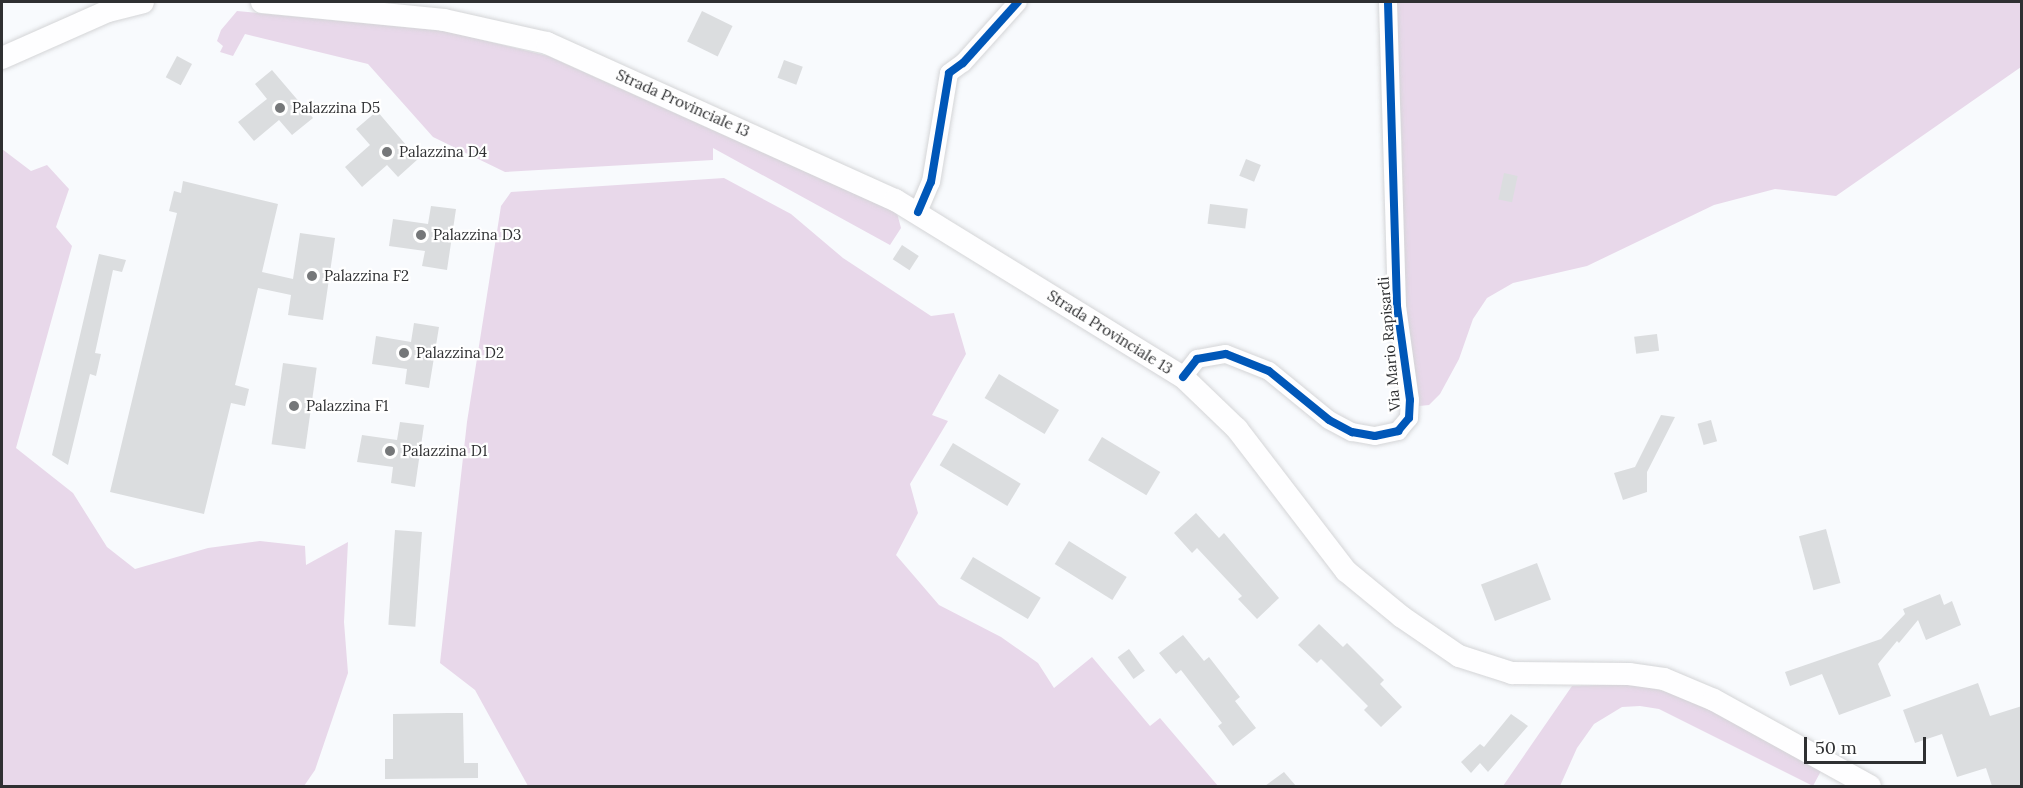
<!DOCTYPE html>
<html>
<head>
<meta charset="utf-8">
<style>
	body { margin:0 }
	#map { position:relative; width:2023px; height:788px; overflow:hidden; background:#f8fafd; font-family:Lora,serif }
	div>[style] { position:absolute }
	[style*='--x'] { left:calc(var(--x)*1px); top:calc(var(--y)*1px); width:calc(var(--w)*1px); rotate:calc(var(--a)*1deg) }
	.green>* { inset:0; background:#e8d8ea }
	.building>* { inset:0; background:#dbdddf; transform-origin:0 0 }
	.roads { filter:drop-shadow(0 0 2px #d4d5d7) drop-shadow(0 0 2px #d4d5d7) }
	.minor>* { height:18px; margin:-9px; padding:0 9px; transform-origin:9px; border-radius:9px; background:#fefeff }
	.major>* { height:22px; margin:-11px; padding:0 11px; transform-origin:11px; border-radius:11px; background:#fefeff }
	.cycleway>* { height:8px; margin:-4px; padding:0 4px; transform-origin:4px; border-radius:4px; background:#0057b8 }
	.dots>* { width:16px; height:16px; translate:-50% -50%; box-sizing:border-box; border:3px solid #fff; border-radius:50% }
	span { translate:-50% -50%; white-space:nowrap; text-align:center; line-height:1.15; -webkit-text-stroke:4.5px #fff; paint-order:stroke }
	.street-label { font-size:15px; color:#2f3032 }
	.poi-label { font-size:15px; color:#2f3032 }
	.left { translate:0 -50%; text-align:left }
	.frame { position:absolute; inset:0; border:3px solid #2f3032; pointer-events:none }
	.scale { position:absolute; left:1804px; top:737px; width:122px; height:27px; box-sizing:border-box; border:3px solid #2f3032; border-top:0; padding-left:8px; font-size:18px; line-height:21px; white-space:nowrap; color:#2f3032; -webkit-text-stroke:4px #fff; paint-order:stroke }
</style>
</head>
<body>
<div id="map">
	<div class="green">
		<i style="clip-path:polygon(1394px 2px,2021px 2px,2021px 67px,1836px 196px,1775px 189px,1714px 205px,1587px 266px,1513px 283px,1487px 298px,1473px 319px,1459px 359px,1440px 394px,1429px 405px,1419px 406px,1404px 300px,1402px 143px)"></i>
		<i style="clip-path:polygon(237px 11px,446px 31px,548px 56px,897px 213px,901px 228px,890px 245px,713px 148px,713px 160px,505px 172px,433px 137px,368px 64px,245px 34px,233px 56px,220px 52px,223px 46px,217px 41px,221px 30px)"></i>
		<i style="clip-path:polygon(2px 149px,31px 171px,47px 165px,69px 189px,56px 227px,72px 246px,16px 448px,73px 493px,107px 547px,135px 569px,208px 548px,260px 541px,305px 546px,306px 565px,348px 542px,344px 622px,348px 673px,315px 770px,304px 786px,2px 786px)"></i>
		<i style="clip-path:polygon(724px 178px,791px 214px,843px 258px,931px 316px,954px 313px,966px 354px,932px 415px,948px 421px,910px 484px,918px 513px,896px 555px,939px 605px,1001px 637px,1038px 663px,1054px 688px,1092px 657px,1150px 726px,1160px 718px,1218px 786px,528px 786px,475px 690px,440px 663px,467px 422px,501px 206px,511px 192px)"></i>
		<i style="clip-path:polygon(1630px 684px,1674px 693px,1698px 703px,1822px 769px,1813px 786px,1659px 709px,1640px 706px,1622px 707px,1594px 724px,1577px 748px,1560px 786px,1503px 786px,1572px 686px)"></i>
	</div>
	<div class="building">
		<i style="left:702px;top:11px;width:34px;height:34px;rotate:26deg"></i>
		<i style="left:177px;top:56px;width:17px;height:24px;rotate:28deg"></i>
		<i style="left:784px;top:60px;width:20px;height:19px;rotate:20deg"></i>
		<i style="clip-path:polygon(272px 70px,313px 118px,292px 135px,279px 120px,254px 141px,238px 122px,267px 99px,255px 84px)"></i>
		<i style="clip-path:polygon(377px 111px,418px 159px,398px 177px,387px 165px,362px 187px,345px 167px,370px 145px,356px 129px)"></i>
		<i style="left:1246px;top:159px;width:16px;height:18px;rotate:22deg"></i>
		<i style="left:1504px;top:173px;width:14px;height:27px;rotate:12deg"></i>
		<i style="clip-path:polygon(183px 181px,278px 204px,262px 272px,293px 279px,300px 233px,335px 238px,323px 320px,288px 315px,291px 295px,258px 288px,235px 385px,249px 389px,245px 406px,231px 403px,204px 514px,110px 492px,177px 213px,169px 211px,174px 191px,181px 193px)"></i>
		<i style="left:1210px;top:204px;width:38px;height:20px;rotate:7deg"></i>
		<i style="clip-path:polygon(431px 206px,456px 209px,447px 270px,422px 266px,425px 251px,389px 246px,393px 219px,428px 224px)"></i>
		<i style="left:902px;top:245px;width:20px;height:17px;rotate:33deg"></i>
		<i style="clip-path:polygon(99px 254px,126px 260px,122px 272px,113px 270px,95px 353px,101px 354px,96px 376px,90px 374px,68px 465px,52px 455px)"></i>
		<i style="clip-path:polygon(414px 323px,439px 327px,429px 388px,405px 384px,407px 369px,372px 364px,376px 336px,411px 342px)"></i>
		<i style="left:1657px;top:334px;width:17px;height:23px;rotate:83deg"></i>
		<i style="left:283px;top:363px;width:34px;height:82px;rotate:8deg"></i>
		<i style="left:999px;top:374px;width:70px;height:28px;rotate:31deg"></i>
		<i style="clip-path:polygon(1661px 415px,1675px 417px,1647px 472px,1647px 492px,1623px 500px,1614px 473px,1635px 467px)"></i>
		<i style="left:1711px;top:420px;width:22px;height:14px;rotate:74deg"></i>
		<i style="clip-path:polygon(400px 422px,424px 425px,415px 487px,391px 483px,393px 467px,357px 462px,362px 435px,397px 440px)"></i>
		<i style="left:1102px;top:437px;width:68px;height:27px;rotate:31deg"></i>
		<i style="left:953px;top:443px;width:79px;height:26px;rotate:31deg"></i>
		<i style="clip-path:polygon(1196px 513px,1219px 538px,1224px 533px,1279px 598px,1257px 619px,1238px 599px,1242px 596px,1197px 548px,1192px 553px,1174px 533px)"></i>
		<i style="left:1826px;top:529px;width:56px;height:28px;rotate:75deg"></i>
		<i style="left:395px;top:530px;width:27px;height:95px;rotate:4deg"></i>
		<i style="left:1069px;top:541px;width:68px;height:27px;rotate:32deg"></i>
		<i style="left:973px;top:557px;width:79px;height:25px;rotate:31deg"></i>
		<i style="left:1537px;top:563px;width:39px;height:60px;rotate:69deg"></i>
		<i style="clip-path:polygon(1940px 594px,1944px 605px,1952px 601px,1961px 625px,1926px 640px,1918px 620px,1899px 643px,1897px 641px,1878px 664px,1891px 696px,1839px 715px,1822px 674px,1790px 686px,1785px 672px,1881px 639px,1905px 614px,1903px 609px)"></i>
		<i style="clip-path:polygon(1319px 624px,1343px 647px,1347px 643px,1384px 680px,1380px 684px,1402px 707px,1381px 727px,1364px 710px,1368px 706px,1321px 659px,1317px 663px,1298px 645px)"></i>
		<i style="clip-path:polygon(1183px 635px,1204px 661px,1209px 657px,1240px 697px,1235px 701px,1256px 728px,1233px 746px,1218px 726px,1222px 723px,1181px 670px,1176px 674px,1159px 653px)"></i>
		<i style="left:1129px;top:649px;width:27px;height:14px;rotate:54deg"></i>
		<i style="clip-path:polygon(1978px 683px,1990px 716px,2022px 706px,2022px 786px,1992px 786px,1986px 768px,1957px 777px,1942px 734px,1915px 743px,1903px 710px)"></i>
		<i style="clip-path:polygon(448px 713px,463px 713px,464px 763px,478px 763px,478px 778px,385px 779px,385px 759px,393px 759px,393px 714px)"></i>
		<i style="clip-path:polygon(1511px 714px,1528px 726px,1488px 772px,1480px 763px,1471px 773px,1461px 762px,1480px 744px,1484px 747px)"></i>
		<i style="clip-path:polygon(1284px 772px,1296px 786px,1265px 786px)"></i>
	</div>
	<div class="roads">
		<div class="minor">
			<i style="--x:918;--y:212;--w:33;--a:-67"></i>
			<i style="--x:931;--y:182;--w:110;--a:-80.6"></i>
			<i style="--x:949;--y:73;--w:17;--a:-36"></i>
			<i style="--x:963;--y:63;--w:82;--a:-48"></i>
			<i style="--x:1183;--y:377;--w:23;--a:-52"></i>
			<i style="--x:1197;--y:359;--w:29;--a:-10"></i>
			<i style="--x:1226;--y:354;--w:46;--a:21.6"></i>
			<i style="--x:1269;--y:371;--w:77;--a:39.2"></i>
			<i style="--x:1329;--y:420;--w:26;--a:28"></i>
			<i style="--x:1352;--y:432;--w:23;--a:10"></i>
			<i style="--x:1375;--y:436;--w:24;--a:-12"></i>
			<i style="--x:1398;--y:431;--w:17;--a:-50"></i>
			<i style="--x:1409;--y:418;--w:18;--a:-87"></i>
			<i style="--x:1410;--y:400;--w:95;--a:-97.9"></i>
			<i style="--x:1397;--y:306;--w:304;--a:-91.7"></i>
		</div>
		<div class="major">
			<i style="--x:262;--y:2;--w:183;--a:5.6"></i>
			<i style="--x:444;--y:20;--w:106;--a:12.6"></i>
			<i style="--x:547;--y:43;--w:382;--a:24.3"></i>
			<i style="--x:895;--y:200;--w:338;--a:31.6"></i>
			<i style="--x:1183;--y:377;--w:75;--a:43.9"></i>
			<i style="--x:1237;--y:429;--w:179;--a:52.5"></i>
			<i style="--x:1346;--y:571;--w:72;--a:39.4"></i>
			<i style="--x:1402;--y:617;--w:69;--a:34.4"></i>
			<i style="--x:1459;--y:656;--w:56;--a:17.8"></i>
			<i style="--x:1512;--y:673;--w:117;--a:0.5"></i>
			<i style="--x:1629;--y:674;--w:35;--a:8"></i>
			<i style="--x:1664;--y:679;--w:54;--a:22.8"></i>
			<i style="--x:1714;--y:700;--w:178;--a:28.9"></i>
			<i style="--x:2;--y:58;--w:116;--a:-23.9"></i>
			<i style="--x:108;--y:11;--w:36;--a:-14"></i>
		</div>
	</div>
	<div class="cycleway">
		<i style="--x:918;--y:212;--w:33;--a:-67"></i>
		<i style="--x:931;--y:182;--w:110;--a:-80.6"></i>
		<i style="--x:949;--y:73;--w:17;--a:-36"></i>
		<i style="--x:963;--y:63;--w:82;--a:-48"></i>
		<i style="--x:1183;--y:377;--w:23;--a:-52"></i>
		<i style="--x:1197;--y:359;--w:29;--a:-10"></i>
		<i style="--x:1226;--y:354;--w:46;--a:21.6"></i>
		<i style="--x:1269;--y:371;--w:77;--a:39.2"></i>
		<i style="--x:1329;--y:420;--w:26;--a:28"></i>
		<i style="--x:1352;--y:432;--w:23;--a:10"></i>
		<i style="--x:1375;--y:436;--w:24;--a:-12"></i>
		<i style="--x:1398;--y:431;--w:17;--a:-50"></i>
		<i style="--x:1409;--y:418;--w:18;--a:-87"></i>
		<i style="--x:1410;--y:400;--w:95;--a:-97.9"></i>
		<i style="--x:1397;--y:306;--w:304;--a:-91.7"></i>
	</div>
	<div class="dots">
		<i style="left:280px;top:108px;background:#757779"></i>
		<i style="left:387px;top:152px;background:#757779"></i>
		<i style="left:421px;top:235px;background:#757779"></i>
		<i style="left:312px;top:276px;background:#757779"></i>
		<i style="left:404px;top:353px;background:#757779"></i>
		<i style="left:294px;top:406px;background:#757779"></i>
		<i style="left:390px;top:451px;background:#757779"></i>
	</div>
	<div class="street-label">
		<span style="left:683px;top:103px;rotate:24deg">Strada Provinciale 13</span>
		<span style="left:1110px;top:332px;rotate:32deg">Strada Provinciale 13</span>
		<span style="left:1389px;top:344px;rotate:-95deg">Via Mario Rapisardi</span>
	</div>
	<div class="poi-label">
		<span class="left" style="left:292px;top:108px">Palazzina D5</span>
		<span class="left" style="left:399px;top:152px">Palazzina D4</span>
		<span class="left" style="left:433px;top:235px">Palazzina D3</span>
		<span class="left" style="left:324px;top:276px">Palazzina F2</span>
		<span class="left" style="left:416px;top:353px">Palazzina D2</span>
		<span class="left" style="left:306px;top:406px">Palazzina F1</span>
		<span class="left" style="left:402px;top:451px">Palazzina D1</span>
	</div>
	<div class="frame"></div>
	<div class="scale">50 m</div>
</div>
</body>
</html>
